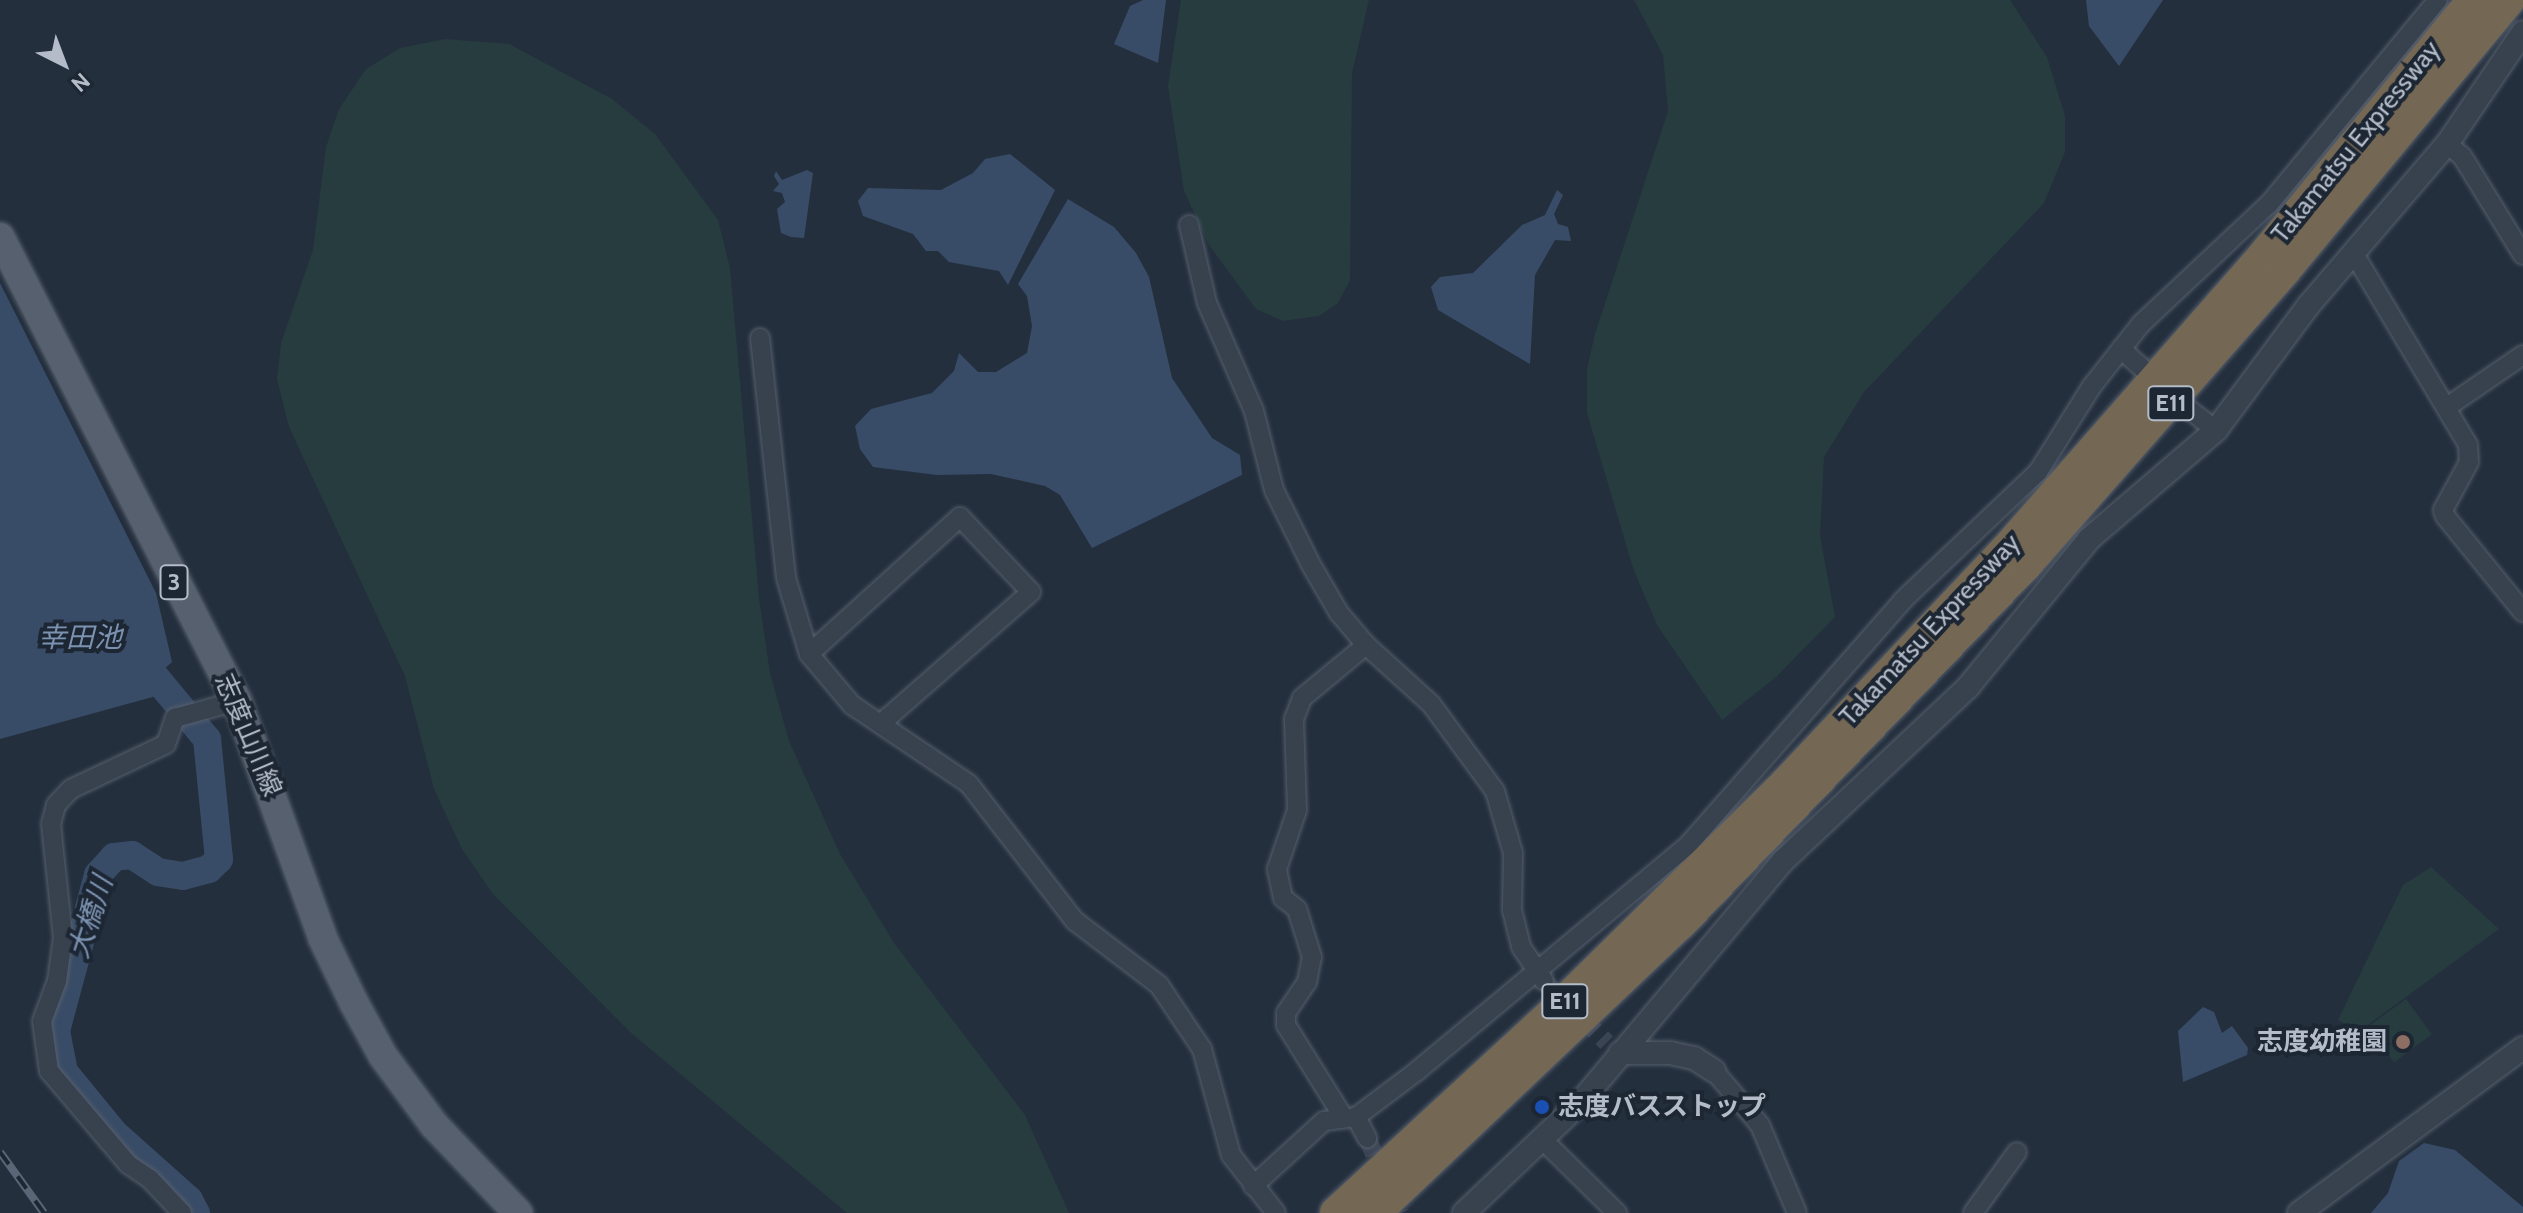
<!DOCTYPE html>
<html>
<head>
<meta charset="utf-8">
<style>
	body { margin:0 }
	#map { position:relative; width:2523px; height:1213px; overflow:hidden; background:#242f3e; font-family:Cabin,"Noto Sans JP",sans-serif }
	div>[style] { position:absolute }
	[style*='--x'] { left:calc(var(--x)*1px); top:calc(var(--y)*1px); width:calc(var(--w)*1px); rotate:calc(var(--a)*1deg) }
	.green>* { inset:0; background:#263c3f; transform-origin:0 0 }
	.water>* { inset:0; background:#394c67 }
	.river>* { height:28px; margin:-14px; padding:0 14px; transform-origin:14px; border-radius:14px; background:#394c67 }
	.minor-tunnel>* { height:18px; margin-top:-9px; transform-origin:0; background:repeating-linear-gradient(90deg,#3a4453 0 18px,transparent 0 27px) }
	.roads { filter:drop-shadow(0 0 2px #565f6c) drop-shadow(0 0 2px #565f6c) }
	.minor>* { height:18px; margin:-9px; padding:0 9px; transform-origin:9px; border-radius:9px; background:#38414e }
	.tertiary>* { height:22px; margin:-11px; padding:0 11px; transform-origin:11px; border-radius:11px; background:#38414e }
	.primary>* { height:28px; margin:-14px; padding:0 14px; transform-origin:14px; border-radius:14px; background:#56606e }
	.motorway>* { height:32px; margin:-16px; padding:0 16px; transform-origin:16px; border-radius:16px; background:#746855 }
	.rail>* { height:8px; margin-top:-4px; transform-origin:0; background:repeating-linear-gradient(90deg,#1d2633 0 15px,#5a6575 0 30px); box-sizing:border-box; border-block:2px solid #5a6575 }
	.dots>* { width:22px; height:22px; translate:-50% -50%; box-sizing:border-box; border:4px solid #1d2633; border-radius:50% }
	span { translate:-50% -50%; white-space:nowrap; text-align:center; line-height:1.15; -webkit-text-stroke:8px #1d2633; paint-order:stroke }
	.shield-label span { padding:2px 6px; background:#1d2633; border:2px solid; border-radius:6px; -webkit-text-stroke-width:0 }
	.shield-label { font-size:24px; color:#b4bcc9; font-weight:700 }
	.street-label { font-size:26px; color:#b4bcc9 }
	.poi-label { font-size:26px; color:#b4bcc9; font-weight:700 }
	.right { translate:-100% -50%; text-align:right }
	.left { translate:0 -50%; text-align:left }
	.water-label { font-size:28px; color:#7c92b1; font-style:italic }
	.north { position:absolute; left:24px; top:24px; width:80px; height:80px; -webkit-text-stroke:6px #1d2633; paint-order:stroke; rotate:138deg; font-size:22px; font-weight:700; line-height:32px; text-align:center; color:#b4bcc9 }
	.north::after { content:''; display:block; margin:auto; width:28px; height:36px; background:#b4bcc9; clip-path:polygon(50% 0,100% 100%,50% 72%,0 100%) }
</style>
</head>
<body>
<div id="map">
	<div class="green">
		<i style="clip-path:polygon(1181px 0,1369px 0,1352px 73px,1350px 280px,1338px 303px,1319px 316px,1283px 321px,1256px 309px,1209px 245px,1184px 191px,1168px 86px)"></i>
		<i style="clip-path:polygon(1634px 0,2010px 0,2047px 57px,2065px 116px,2065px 152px,2044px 203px,1864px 392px,1824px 457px,1820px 536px,1835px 617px,1776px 677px,1722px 720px,1657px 625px,1633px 568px,1587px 413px,1587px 369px,1595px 334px,1668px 111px,1663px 55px)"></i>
		<i style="clip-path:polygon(445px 39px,509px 44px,612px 99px,655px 134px,718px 220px,730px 268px,759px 598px,770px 673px,789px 741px,840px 854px,894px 943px,1025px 1115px,1069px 1213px,847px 1213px,630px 1032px,493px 894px,462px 849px,434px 789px,405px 676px,289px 427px,277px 379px,281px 343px,313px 250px,326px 147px,339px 109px,366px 69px,400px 48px)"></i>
		<i style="clip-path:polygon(2431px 867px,2499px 929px,2358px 1032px,2338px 1020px,2403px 885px)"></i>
		<i style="left:2406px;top:999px;width:44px;height:47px;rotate:54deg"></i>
	</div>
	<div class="water">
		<i style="clip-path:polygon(1143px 0,1166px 0,1158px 63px,1114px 44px,1130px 6px)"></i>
		<i style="clip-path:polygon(2086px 0,2163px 0,2119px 66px,2089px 26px)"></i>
		<i style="clip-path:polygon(1010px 154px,1055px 190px,1008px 285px,999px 271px,949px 262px,938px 251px,926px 251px,913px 234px,863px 216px,858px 201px,868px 188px,941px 190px,973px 173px,985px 159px)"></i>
		<i style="clip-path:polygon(807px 170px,813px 173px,804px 238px,791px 237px,781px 233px,777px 209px,785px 202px,782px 193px,773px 191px,779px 184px,774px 176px,776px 171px,782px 180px)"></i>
		<i style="clip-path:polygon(1557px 190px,1563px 195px,1554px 214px,1558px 224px,1568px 227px,1571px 241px,1555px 240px,1535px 275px,1530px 364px,1438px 310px,1431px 287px,1440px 277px,1473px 273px,1522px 225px,1545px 215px)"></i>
		<i style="clip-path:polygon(1068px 199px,1114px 227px,1136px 253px,1149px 277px,1172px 378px,1212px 438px,1240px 455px,1242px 475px,1092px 548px,1060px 495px,1045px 486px,991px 474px,937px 475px,873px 467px,860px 449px,855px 426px,871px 409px,932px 393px,954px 371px,959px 353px,978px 372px,996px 372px,1027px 353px,1032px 326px,1027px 296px,1018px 284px)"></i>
		<i style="clip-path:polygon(0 283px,156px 593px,172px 662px,163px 670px,167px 693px,0 739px)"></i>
		<i style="clip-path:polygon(2203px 1007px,2214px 1012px,2222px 1033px,2232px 1026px,2248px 1048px,2247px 1055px,2183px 1082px,2178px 1031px)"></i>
		<i style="clip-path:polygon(2424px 1143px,2455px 1150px,2523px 1207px,2523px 1213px,2371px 1213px,2388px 1193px,2399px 1161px)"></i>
	</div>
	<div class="river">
		<i style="--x:142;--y:661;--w:102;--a:50.2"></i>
		<i style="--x:207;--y:739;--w:121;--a:84.3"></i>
		<i style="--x:219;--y:859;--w:14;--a:135"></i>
		<i style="--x:209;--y:869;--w:27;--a:165"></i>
		<i style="--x:183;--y:876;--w:25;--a:-171"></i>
		<i style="--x:158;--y:872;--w:31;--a:-147"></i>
		<i style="--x:132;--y:855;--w:18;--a:174"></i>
		<i style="--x:114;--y:857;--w:24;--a:132"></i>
		<i style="--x:98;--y:875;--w:162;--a:105.1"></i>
		<i style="--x:56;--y:1031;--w:42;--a:79"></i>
		<i style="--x:64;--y:1072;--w:80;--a:50.6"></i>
		<i style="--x:115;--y:1134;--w:99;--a:41.7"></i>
		<i style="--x:189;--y:1200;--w:15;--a:62"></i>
	</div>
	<div class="minor-tunnel">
		<i style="--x:1544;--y:981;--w:88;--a:44.5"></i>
		<i style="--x:1367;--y:1138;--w:82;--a:66.3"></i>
	</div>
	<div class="roads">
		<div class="minor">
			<i style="--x:2447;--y:144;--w:19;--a:39"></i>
			<i style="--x:2462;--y:156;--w:116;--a:58.4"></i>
			<i style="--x:1189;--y:225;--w:80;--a:77"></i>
			<i style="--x:1207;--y:303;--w:118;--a:66.5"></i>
			<i style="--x:1254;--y:411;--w:81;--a:75.8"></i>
			<i style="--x:1274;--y:490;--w:81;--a:63.7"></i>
			<i style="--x:1310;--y:563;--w:58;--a:59.9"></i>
			<i style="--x:1339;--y:613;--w:42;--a:49.8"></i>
			<i style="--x:1366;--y:645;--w:88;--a:42.2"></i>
			<i style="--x:1431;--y:704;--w:108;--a:53.7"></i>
			<i style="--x:1495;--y:791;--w:65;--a:73.8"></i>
			<i style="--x:1513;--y:853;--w:57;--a:91"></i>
			<i style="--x:1512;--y:910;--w:38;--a:76"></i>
			<i style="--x:1521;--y:947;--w:41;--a:55.9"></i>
			<i style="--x:2353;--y:252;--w:225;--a:59.2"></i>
			<i style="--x:2468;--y:445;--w:17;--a:87"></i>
			<i style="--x:2469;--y:462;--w:55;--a:118.4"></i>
			<i style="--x:2443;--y:510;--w:6;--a:72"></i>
			<i style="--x:2445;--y:516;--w:124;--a:50.9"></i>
			<i style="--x:760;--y:338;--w:241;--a:83.8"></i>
			<i style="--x:786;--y:578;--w:79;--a:73.2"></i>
			<i style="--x:809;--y:654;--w:67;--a:49.9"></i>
			<i style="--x:852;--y:705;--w:141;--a:34"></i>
			<i style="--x:969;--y:784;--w:173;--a:52.3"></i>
			<i style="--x:1075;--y:921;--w:106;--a:37.3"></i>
			<i style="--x:1159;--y:985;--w:77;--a:56.1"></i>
			<i style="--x:1202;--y:1049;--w:110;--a:74.7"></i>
			<i style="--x:1231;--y:1155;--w:73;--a:52.2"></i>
			<i style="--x:2121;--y:349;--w:30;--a:42"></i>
			<i style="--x:2447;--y:407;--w:92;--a:-34.4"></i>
			<i style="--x:2190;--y:410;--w:33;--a:38"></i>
			<i style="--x:809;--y:654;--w:204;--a:-42.2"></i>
			<i style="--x:960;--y:517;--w:103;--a:46.6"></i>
			<i style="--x:1031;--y:592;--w:190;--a:138.8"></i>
			<i style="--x:888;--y:717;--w:10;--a:114"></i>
			<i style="--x:1714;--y:1071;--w:71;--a:49.6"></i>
			<i style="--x:1760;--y:1125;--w:95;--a:67.2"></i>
			<i style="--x:1342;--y:1115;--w:106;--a:-121.9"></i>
			<i style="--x:1286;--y:1025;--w:12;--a:-90"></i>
			<i style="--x:1286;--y:1013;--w:37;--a:-56"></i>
			<i style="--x:1307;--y:982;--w:25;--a:-79"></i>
			<i style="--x:1312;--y:957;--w:50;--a:-107.4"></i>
			<i style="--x:1297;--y:909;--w:18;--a:-142"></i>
			<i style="--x:1283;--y:898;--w:30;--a:-102"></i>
			<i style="--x:1277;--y:869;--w:62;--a:-71.3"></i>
			<i style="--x:1297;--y:810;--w:91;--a:-91.9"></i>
			<i style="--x:1294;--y:719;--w:22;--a:-69"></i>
			<i style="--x:1302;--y:698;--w:83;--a:-39.6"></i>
			<i style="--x:1356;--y:1117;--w:24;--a:62"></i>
			<i style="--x:1544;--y:1141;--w:103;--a:44.6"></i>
			<i style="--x:1253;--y:1186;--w:96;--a:-42.5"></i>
			<i style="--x:1324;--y:1121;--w:32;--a:-7"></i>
			<i style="--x:1356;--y:1117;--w:76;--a:-37"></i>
			<i style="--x:1417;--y:1071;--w:354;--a:-39.8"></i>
			<i style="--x:1689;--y:844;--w:325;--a:-48.7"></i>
			<i style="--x:1903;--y:600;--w:186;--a:-43.5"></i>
			<i style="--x:2038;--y:472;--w:102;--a:-57.9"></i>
			<i style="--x:2092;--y:386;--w:79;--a:-51.7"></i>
			<i style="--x:2141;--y:324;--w:175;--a:-43.2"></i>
			<i style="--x:2269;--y:204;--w:265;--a:-50.4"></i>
			<i style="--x:182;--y:1213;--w:47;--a:-133.3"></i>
			<i style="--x:150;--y:1179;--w:27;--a:-146"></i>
			<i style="--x:128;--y:1164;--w:122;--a:-130.3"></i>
			<i style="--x:49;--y:1071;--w:50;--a:-98"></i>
			<i style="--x:42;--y:1021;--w:43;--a:-69.4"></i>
			<i style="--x:57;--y:981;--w:43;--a:-82.1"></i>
			<i style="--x:63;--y:938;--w:115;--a:-96"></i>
			<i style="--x:51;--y:824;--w:20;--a:-75"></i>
			<i style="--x:56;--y:805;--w:22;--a:-47"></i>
			<i style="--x:71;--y:789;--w:105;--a:-25.3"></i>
			<i style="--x:166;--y:744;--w:28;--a:-71"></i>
			<i style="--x:175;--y:718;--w:64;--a:-15.3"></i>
			<i style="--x:1973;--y:1213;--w:75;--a:-54.2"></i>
		</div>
		<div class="tertiary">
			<i style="--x:1620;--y:1053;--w:50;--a:0"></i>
			<i style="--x:1670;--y:1053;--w:25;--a:12"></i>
			<i style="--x:1694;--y:1058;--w:24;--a:33"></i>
			<i style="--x:1464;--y:1213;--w:158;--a:-43.5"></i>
			<i style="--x:1579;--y:1104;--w:317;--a:-50"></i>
			<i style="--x:1783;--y:861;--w:254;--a:-43.2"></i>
			<i style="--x:1968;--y:687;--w:191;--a:-50.7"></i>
			<i style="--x:2089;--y:539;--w:167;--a:-40.6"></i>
			<i style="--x:2216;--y:430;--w:154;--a:-53.4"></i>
			<i style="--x:2308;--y:306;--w:213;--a:-49.4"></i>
			<i style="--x:2447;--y:144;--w:135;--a:-55.8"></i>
			<i style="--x:2299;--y:1213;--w:278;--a:-36.4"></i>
		</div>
		<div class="primary">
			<i style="--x:0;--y:237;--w:521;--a:62.94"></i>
			<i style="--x:237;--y:701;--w:253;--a:70.1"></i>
			<i style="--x:323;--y:939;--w:71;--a:64.2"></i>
			<i style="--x:354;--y:1003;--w:60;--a:61.3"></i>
			<i style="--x:383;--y:1056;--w:86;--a:53.5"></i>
			<i style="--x:434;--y:1125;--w:122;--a:46.3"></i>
		</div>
		<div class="motorway">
			<i style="--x:1336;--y:1213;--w:297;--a:-42.7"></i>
			<i style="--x:1554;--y:1012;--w:327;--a:-44.6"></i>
			<i style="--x:1787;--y:782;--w:318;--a:-46.7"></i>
			<i style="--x:2005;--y:551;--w:378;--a:-48.8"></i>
			<i style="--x:2254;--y:267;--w:345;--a:-50.6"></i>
			<i style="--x:1375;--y:1213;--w:420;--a:-43.5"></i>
			<i style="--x:1680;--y:924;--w:497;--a:-46.1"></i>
			<i style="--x:2025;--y:566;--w:393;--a:-48.7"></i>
			<i style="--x:2284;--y:271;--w:352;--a:-50.3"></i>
		</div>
	</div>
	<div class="rail">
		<i style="--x:0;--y:1152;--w:75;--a:54.2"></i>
	</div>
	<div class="dots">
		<i style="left:2403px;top:1042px;background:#8d6e63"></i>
		<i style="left:1542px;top:1107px;background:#1a4fb4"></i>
	</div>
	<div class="shield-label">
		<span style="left:2171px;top:403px">E11</span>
		<span style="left:174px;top:582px">3</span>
		<span style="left:1565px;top:1001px">E11</span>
	</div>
	<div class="street-label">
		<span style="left:2356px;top:142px;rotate:-51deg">Takamatsu Expressway</span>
		<span style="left:1930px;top:630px;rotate:-47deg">Takamatsu Expressway</span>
		<span style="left:248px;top:735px;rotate:67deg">志度山川線</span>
	</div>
	<div class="poi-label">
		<span class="right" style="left:2387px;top:1042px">志度幼稚園</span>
		<span class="left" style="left:1558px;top:1107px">志度バスストップ</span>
	</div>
	<div class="water-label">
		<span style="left:80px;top:637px">幸田池</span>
		<span style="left:90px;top:917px;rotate:-72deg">大橋川</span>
	</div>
	<div class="north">N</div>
</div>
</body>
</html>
